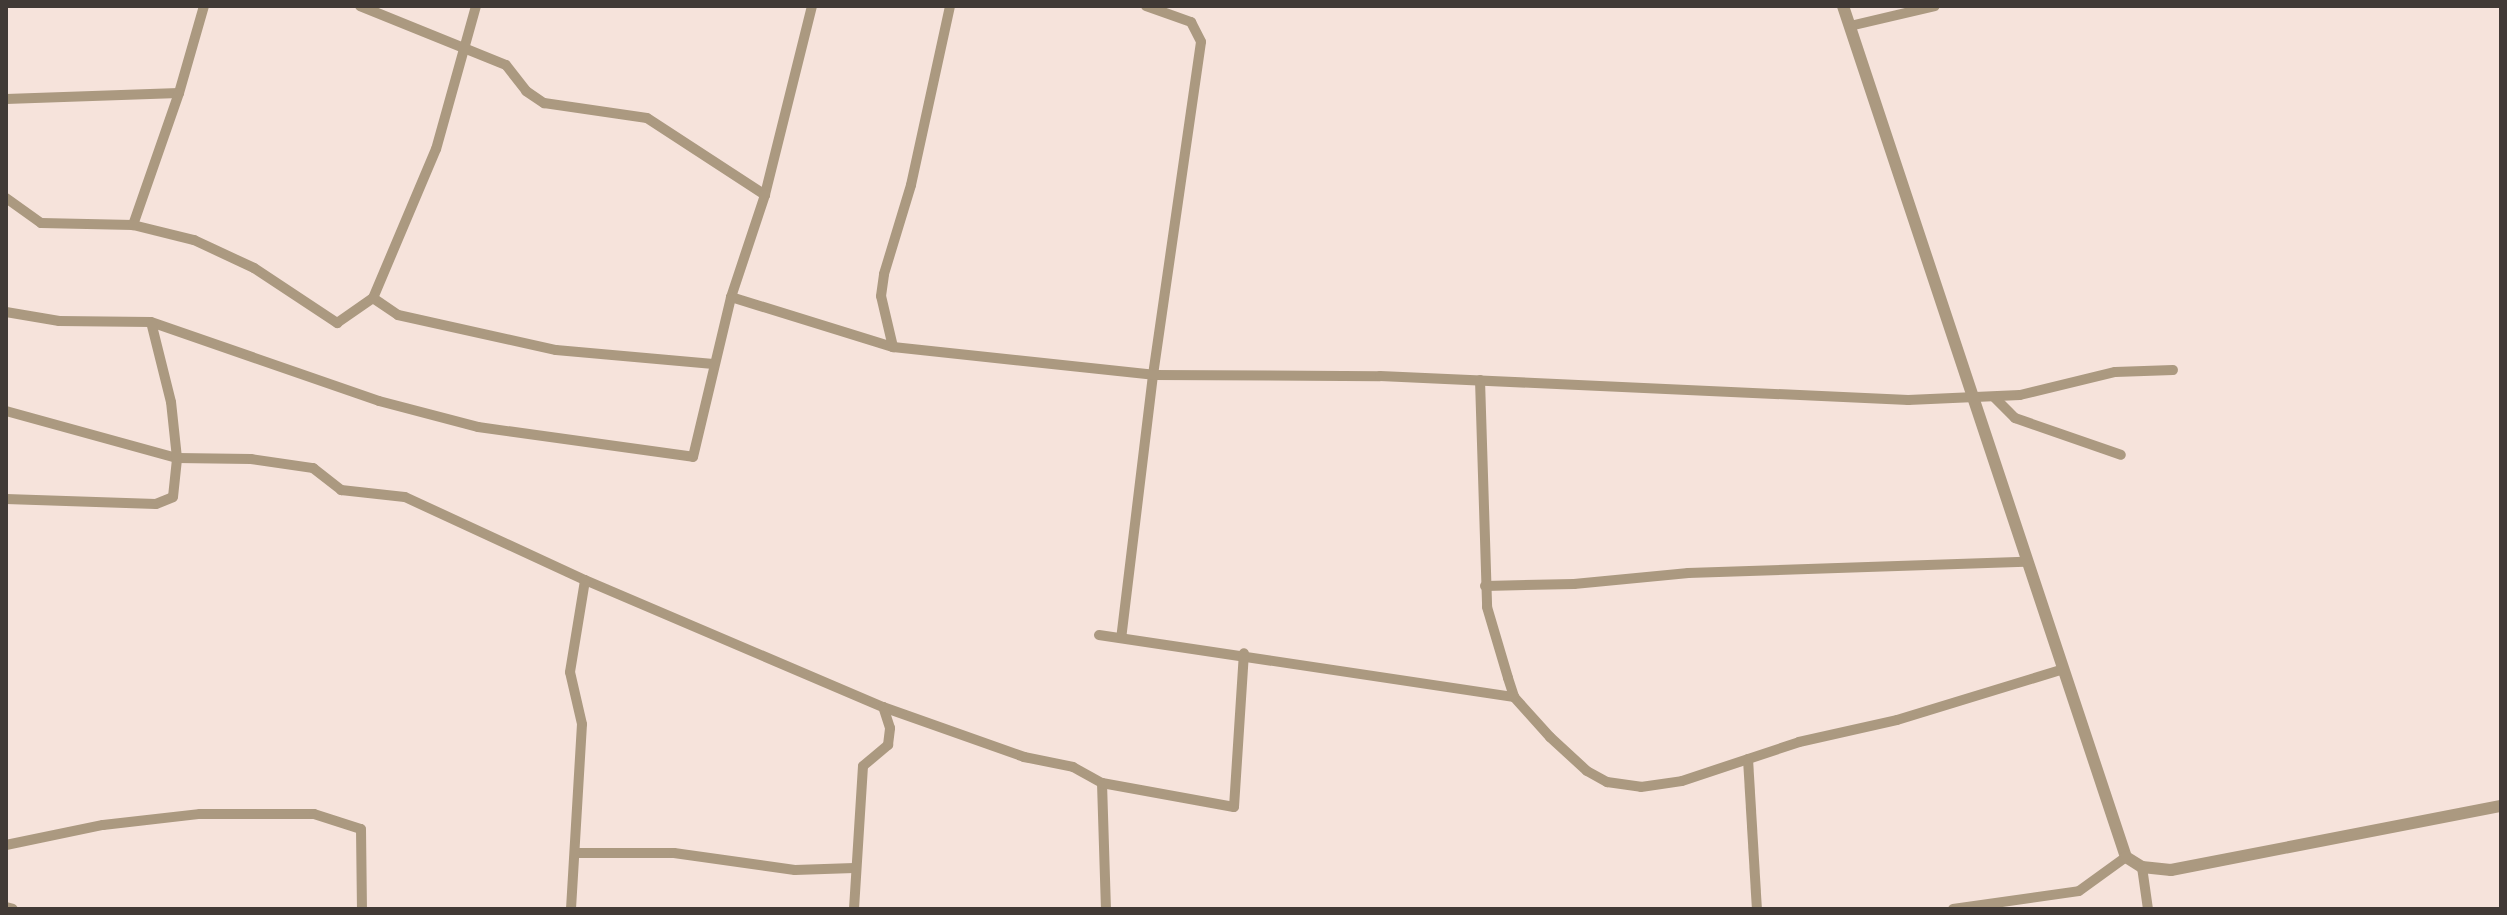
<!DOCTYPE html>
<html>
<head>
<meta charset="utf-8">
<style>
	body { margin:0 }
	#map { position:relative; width:2507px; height:915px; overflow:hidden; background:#f6e3db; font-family:"Zilla Slab",serif }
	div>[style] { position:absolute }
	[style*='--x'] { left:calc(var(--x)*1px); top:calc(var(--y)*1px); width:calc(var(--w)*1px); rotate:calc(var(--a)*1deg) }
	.minor>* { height:10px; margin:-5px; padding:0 5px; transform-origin:5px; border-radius:5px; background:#ab9980 }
	.tertiary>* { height:12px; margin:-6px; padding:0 6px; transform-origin:6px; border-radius:6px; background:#ab9980 }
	span { translate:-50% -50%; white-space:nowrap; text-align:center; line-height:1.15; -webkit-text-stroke:6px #f6e3db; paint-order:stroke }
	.frame { position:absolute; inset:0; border:8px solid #413a36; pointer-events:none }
</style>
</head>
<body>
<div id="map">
	<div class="minor">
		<i style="--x:360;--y:6;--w:157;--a:22"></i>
		<i style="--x:506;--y:65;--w:33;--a:52"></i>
		<i style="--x:526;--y:91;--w:22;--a:34"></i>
		<i style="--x:544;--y:103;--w:104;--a:8.3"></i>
		<i style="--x:647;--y:118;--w:141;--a:33.1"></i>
		<i style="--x:476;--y:6;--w:148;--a:105.6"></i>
		<i style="--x:436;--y:149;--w:162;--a:112.9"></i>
		<i style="--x:373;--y:298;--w:30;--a:34"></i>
		<i style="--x:398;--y:315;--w:162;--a:12.5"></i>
		<i style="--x:556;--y:350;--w:158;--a:5.1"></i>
		<i style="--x:812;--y:6;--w:195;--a:104"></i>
		<i style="--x:765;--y:195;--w:108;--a:108.4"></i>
		<i style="--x:731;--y:297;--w:170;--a:17.2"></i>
		<i style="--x:893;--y:347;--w:262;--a:6.1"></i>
		<i style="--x:1153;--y:375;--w:265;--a:96.9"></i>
		<i style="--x:1146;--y:6;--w:48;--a:19.6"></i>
		<i style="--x:1191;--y:22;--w:22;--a:63"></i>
		<i style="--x:1201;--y:42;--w:336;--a:98.2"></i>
		<i style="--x:1153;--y:375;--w:227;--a:0.3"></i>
		<i style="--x:1380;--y:376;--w:529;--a:2.6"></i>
		<i style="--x:1908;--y:400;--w:112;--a:-2.6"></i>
		<i style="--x:2020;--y:395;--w:98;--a:-13.6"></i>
		<i style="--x:2115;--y:372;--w:58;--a:-2"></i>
		<i style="--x:1850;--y:26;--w:87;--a:-13.2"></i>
		<i style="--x:179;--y:93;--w:91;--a:-74"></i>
		<i style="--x:6;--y:99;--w:173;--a:-2"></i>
		<i style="--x:179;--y:93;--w:140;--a:109.2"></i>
		<i style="--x:6;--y:198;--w:43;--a:35.5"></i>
		<i style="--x:41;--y:223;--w:92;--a:1.2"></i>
		<i style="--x:133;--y:225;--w:63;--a:13.8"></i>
		<i style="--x:194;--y:240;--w:66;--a:25"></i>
		<i style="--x:254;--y:268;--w:100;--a:33.5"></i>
		<i style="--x:337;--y:323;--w:44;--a:-34.8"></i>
		<i style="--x:6;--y:312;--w:54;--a:9.6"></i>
		<i style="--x:59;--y:321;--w:92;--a:0.6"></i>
		<i style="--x:151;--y:322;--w:241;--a:19.1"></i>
		<i style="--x:379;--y:401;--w:102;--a:14.7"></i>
		<i style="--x:478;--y:427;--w:217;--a:7.9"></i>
		<i style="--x:693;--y:457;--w:164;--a:-76.6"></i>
		<i style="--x:893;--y:347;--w:52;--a:-103.2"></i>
		<i style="--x:881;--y:296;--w:22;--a:-82"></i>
		<i style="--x:884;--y:274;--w:93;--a:-73.1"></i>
		<i style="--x:911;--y:185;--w:183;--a:-77.7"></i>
		<i style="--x:1480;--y:380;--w:227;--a:88.2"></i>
		<i style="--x:1487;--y:607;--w:74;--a:73.5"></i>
		<i style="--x:1508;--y:678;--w:20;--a:72"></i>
		<i style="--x:1514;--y:697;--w:54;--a:48"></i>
		<i style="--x:1550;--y:737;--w:50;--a:42.6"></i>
		<i style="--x:1587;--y:771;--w:23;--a:29"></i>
		<i style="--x:1607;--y:782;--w:34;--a:8"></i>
		<i style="--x:1641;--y:787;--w:41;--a:-8.3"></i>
		<i style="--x:1682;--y:781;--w:123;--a:-18.4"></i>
		<i style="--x:1799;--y:742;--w:100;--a:-12.7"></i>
		<i style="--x:1897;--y:720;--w:171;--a:-17"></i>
		<i style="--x:1994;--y:397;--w:30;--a:45"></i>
		<i style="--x:2015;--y:418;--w:112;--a:19.2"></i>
		<i style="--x:6;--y:411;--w:177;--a:15.4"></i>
		<i style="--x:177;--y:458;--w:74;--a:0.8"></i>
		<i style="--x:251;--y:459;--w:63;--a:8.3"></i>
		<i style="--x:313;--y:468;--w:36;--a:38"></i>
		<i style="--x:341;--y:490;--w:64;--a:6.2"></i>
		<i style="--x:405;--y:497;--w:198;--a:24.8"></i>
		<i style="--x:585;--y:580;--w:324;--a:23.1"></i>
		<i style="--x:883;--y:707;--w:150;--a:19.5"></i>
		<i style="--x:1024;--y:757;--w:50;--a:11.5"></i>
		<i style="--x:1073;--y:767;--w:33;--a:29"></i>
		<i style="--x:1102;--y:783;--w:126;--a:88.2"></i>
		<i style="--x:6;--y:499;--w:150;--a:1.9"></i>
		<i style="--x:156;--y:504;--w:18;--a:-22"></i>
		<i style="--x:173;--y:497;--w:39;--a:-84"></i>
		<i style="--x:177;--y:458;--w:56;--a:-96.1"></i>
		<i style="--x:171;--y:402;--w:82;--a:-104"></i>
		<i style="--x:1485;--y:586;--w:89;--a:-1.3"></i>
		<i style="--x:1574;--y:584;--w:115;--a:-5.5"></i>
		<i style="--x:1688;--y:573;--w:337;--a:-1.9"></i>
		<i style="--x:1099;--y:635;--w:420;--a:8.5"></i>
		<i style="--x:1748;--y:759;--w:150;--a:86.6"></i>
		<i style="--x:1102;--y:783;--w:134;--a:10.3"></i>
		<i style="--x:1234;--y:807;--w:154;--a:-86.3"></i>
		<i style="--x:6;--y:845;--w:99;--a:-11.7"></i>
		<i style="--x:103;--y:825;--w:98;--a:-6.5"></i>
		<i style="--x:200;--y:814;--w:114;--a:0"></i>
		<i style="--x:314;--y:814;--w:49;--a:17.7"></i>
		<i style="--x:361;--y:829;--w:80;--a:89.3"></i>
		<i style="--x:575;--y:853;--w:99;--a:0"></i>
		<i style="--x:674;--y:853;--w:122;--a:8"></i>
		<i style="--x:795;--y:870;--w:59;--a:-1.9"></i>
		<i style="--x:2142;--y:867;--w:42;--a:81.9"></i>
		<i style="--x:6;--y:907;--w:7;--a:16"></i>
		<i style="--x:571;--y:909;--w:185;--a:-86.6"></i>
		<i style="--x:582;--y:724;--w:53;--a:-103"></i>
		<i style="--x:570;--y:672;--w:93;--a:-80.7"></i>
		<i style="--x:854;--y:909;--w:143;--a:-86.4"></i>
		<i style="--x:863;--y:766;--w:33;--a:-40"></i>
		<i style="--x:888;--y:745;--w:17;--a:-83"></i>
		<i style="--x:890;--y:728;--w:22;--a:-108"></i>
		<i style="--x:1953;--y:909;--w:127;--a:-8.1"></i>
		<i style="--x:2079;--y:891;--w:58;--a:-35.9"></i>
	</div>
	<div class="tertiary">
		<i style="--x:1843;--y:6;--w:897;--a:71.61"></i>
		<i style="--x:2126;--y:857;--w:19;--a:32"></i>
		<i style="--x:2142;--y:867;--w:29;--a:6"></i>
		<i style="--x:2171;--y:870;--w:336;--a:-11"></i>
	</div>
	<div class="frame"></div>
</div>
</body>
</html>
